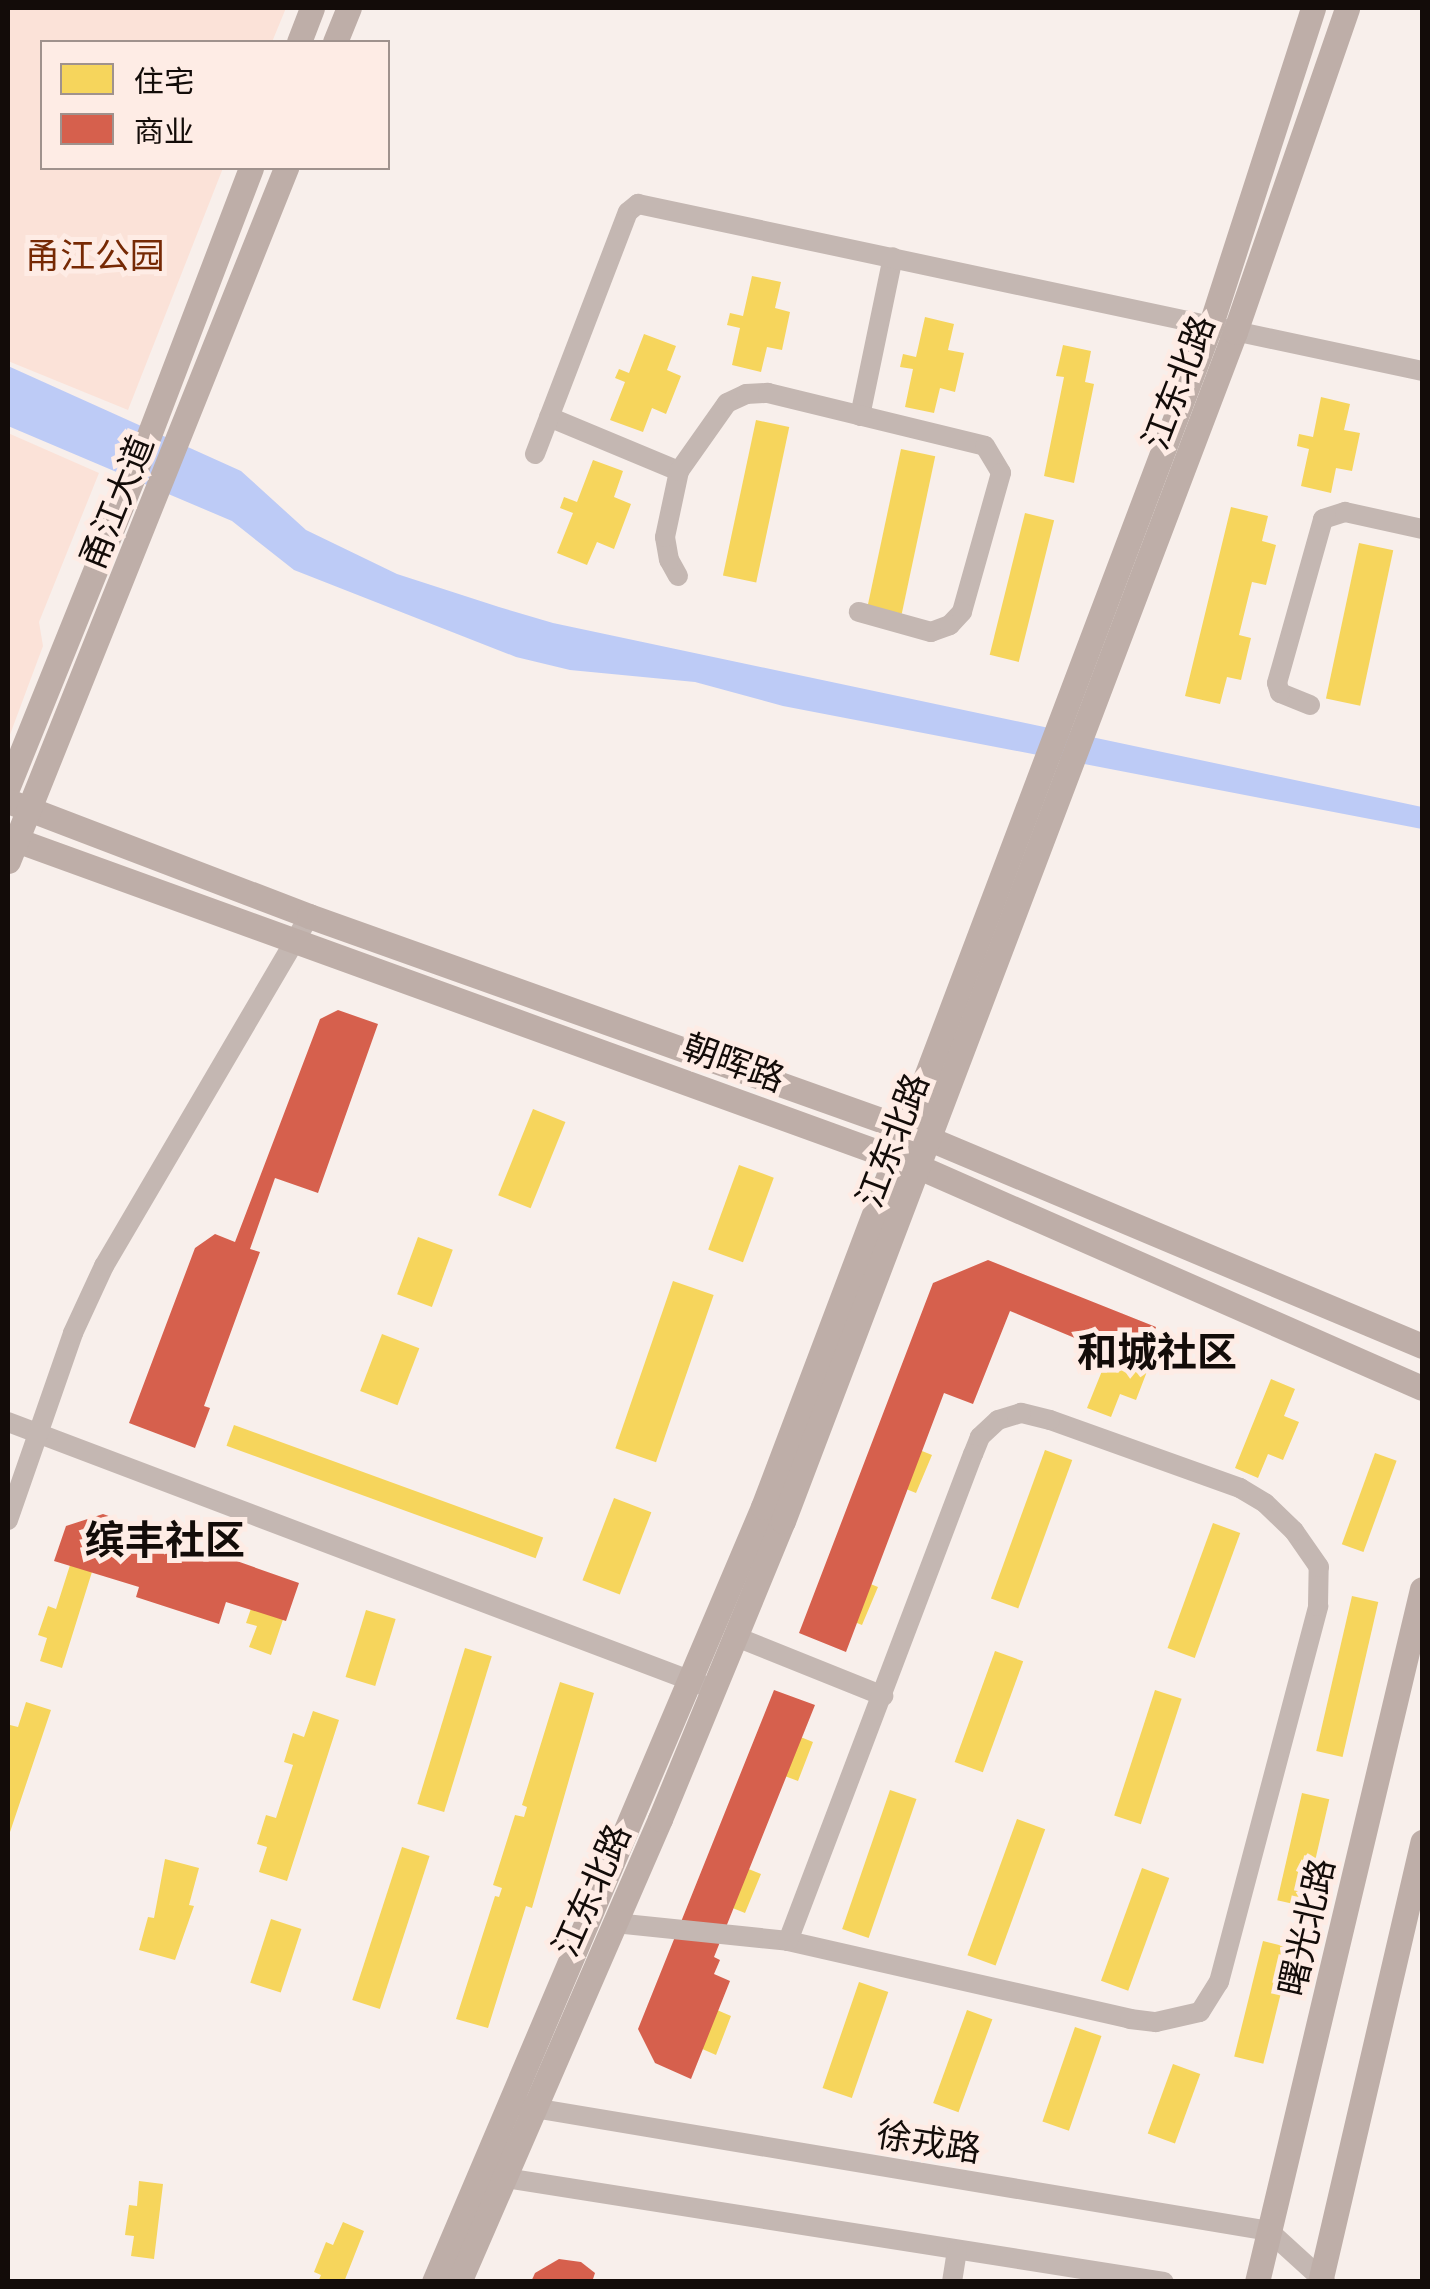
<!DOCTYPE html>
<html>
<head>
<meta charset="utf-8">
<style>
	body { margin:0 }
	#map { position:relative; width:1430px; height:2289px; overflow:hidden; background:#f8efeb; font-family:Inter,"Noto Sans SC",sans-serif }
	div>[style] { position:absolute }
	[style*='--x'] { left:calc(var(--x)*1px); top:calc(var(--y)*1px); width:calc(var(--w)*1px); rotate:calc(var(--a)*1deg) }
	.green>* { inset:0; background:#fbe2d8 }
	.water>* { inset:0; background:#bdcbf6 }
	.homes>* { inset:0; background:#f6d55c; transform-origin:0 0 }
	.shops>* { inset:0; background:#d6604d }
	.minor>* { height:20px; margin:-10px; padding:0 10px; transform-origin:10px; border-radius:10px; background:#c4b7b2 }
	.major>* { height:25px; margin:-12.5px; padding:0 12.5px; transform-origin:12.5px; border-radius:12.5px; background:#beaea8 }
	span { translate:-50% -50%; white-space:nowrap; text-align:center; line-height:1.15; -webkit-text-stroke:10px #feece5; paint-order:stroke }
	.park-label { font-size:35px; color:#762904 }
	.street-label { font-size:35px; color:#130c09 }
	.quarter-label { font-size:40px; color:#130c09; font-weight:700 }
	.frame { position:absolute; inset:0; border:10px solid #130c09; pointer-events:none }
	.legend { position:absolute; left:40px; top:40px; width:350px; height:130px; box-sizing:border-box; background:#feece5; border:2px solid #a0928d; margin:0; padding:12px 18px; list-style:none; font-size:30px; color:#130c09 }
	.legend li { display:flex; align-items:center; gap:20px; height:50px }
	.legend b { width:50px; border:2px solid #a0928d }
</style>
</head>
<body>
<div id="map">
	<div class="green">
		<i style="clip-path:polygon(8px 8px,286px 8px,272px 42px,42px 42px,42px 168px,223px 168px,128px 410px,8px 361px)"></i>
		<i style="clip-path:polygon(8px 433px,99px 473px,39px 622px,43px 646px,8px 740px)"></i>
	</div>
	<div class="water">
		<i style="clip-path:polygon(8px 366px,241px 471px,306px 530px,397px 574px,499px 607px,553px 623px,1422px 807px,1422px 829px,783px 706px,695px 682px,570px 670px,516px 657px,294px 570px,232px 521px,8px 426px)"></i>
	</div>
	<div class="homes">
		<i style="clip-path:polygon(752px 276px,781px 282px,775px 308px,790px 312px,782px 350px,767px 347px,761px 372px,732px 365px,740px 328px,727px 325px,730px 313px,743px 316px)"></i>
		<i style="clip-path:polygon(925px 317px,954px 324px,948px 350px,964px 353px,955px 392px,940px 388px,934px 413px,905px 407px,913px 369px,900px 367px,903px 354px,916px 357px)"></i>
		<i style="clip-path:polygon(644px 334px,676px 346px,667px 370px,681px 376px,666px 414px,652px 408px,643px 432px,610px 420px,625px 382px,615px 378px,619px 369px,629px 373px)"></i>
		<i style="clip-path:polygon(1063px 345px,1091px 351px,1085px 382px,1094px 384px,1074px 483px,1044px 476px,1064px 377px,1056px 376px)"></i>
		<i style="clip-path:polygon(1321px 397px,1350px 404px,1344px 430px,1360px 433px,1352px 471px,1336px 468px,1331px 493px,1301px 486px,1309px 449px,1297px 446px,1299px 434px,1313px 437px)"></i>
		<i style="left:756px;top:420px;width:34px;height:159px;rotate:12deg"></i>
		<i style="left:901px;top:449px;width:35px;height:161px;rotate:12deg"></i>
		<i style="clip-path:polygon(593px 460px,623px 471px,614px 497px,631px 504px,614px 549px,597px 542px,587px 565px,557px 553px,573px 513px,560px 508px,564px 497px,577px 502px)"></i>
		<i style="clip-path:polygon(1231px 507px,1268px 516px,1262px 541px,1276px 545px,1266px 585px,1252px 582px,1239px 635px,1251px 638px,1241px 680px,1227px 677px,1220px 704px,1185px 696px)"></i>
		<i style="left:1025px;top:513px;width:30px;height:146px;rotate:14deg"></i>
		<i style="left:1359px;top:543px;width:35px;height:159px;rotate:12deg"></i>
		<i style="left:335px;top:1013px;width:40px;height:172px;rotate:20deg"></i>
		<i style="left:533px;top:1109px;width:35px;height:93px;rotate:22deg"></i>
		<i style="left:739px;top:1165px;width:37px;height:90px;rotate:20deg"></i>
		<i style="left:418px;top:1237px;width:37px;height:61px;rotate:20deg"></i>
		<i style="left:217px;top:1239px;width:41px;height:179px;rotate:22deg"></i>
		<i style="left:673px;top:1281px;width:43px;height:177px;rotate:19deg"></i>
		<i style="clip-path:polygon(967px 1282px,991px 1291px,980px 1318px,995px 1324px,980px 1363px,964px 1357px,955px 1380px,931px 1371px)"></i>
		<i style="clip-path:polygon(1123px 1319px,1148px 1329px,1137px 1355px,1151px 1361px,1136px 1400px,1120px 1394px,1111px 1417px,1087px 1408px)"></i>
		<i style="left:382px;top:1334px;width:40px;height:61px;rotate:21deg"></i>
		<i style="clip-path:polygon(1271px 1379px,1295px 1389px,1284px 1416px,1299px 1422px,1283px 1460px,1268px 1454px,1258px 1478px,1235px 1468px)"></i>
		<i style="clip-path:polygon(904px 1412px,928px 1422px,917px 1449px,932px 1455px,916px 1493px,901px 1487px,891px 1511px,868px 1501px)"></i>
		<i style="left:234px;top:1425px;width:329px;height:22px;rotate:20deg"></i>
		<i style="left:1045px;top:1450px;width:29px;height:158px;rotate:20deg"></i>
		<i style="left:1375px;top:1453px;width:23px;height:97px;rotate:20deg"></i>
		<i style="left:614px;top:1498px;width:40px;height:88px;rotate:21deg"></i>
		<i style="clip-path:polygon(85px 1520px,106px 1527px,62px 1668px,40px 1661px,47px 1638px,38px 1635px,48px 1606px,56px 1609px,71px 1562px,63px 1560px,72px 1531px,80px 1534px)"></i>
		<i style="left:1213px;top:1523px;width:29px;height:133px;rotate:20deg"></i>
		<i style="clip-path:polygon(849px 1544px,874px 1554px,863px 1581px,878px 1587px,862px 1625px,847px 1619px,837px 1642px,814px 1633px)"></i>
		<i style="clip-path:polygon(272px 1576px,295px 1584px,271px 1655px,249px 1647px,257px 1626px,246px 1623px,256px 1594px,265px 1597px)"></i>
		<i style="left:1352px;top:1596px;width:27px;height:159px;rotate:13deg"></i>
		<i style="left:366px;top:1610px;width:31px;height:70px;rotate:17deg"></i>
		<i style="left:465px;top:1648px;width:28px;height:163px;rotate:17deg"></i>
		<i style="left:995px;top:1651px;width:30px;height:118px;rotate:20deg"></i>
		<i style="clip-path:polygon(560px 1682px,594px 1693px,532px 1908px,526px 1906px,488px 2028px,456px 2019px,495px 1896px,499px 1897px,502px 1888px,493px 1885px,515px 1815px,524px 1817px,527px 1807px,522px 1805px)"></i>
		<i style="left:1155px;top:1690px;width:28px;height:132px;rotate:18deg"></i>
		<i style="clip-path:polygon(785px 1700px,809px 1709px,798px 1736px,813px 1742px,798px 1781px,782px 1775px,772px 1798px,749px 1789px)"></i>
		<i style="clip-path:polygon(26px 1702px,51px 1710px,8px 1838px,8px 1733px,10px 1725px,18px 1727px)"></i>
		<i style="clip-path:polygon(313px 1711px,339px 1720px,287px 1881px,259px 1872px,267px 1847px,257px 1844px,266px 1815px,276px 1818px,293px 1765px,284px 1762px,293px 1733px,304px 1737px)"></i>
		<i style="left:890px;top:1790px;width:28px;height:147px;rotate:19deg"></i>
		<i style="left:1302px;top:1793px;width:28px;height:110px;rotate:13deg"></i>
		<i style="left:1017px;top:1819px;width:30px;height:145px;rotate:20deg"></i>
		<i style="clip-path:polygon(732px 1832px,757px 1842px,746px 1868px,761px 1874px,745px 1913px,730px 1907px,720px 1930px,697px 1921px)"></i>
		<i style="left:402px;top:1847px;width:29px;height:161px;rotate:18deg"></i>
		<i style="clip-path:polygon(165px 1859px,199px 1868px,189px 1905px,194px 1906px,175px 1960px,139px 1950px,148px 1917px,154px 1918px)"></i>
		<i style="left:1142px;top:1868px;width:29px;height:120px;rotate:20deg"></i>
		<i style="left:271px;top:1919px;width:32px;height:67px;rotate:18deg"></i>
		<i style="left:1263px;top:1941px;width:30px;height:119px;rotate:14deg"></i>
		<i style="clip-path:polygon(703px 1974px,727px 1984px,717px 2010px,731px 2016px,716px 2055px,700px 2048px,691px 2072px,667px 2063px)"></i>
		<i style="left:859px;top:1982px;width:31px;height:112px;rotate:19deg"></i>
		<i style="left:967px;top:2010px;width:27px;height:99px;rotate:20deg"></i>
		<i style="left:1075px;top:2027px;width:28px;height:100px;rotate:19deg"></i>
		<i style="left:1173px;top:2064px;width:29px;height:74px;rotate:20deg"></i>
		<i style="clip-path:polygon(139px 2181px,163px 2184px,154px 2259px,131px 2256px,134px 2236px,125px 2235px,129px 2205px,137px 2206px)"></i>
		<i style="clip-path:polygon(343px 2222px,364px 2231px,344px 2282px,318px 2282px,321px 2275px,314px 2272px,326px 2242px,333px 2245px)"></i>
		<i style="clip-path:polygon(552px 2271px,578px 2281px,578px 2282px,547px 2282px)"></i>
	</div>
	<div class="shops">
		<i style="clip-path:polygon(338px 1010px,378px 1024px,318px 1193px,275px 1178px,250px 1249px,260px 1252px,204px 1406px,210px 1408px,195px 1448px,129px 1423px,195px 1248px,215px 1234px,235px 1242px,320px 1019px)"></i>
		<i style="clip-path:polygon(988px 1260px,1156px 1327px,1142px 1366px,1010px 1311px,973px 1404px,944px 1393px,846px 1652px,799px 1633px,933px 1283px)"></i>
		<i style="clip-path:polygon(103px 1514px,299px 1583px,286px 1621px,226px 1602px,219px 1624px,136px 1597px,139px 1587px,54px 1561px,66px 1526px)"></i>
		<i style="clip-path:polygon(774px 1690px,815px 1705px,714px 1957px,720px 1960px,714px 1974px,730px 1981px,691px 2079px,655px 2063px,638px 2029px)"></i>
		<i style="clip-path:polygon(559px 2259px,581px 2262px,595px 2273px,592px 2282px,531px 2282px,535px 2273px)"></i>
	</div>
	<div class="minor">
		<i style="--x:860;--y:416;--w:162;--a:-78.3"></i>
		<i style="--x:549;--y:417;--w:141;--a:22.6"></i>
		<i style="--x:535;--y:454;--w:259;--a:-69"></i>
		<i style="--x:628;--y:212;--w:13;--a:-39"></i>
		<i style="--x:638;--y:204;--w:802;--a:12.02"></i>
		<i style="--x:678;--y:576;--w:18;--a:-119"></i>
		<i style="--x:669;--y:560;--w:23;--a:-100"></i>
		<i style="--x:665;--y:537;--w:67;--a:-78"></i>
		<i style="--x:679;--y:471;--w:83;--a:-54.8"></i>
		<i style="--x:727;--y:403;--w:21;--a:-25"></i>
		<i style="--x:746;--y:394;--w:22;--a:-3"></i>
		<i style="--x:768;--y:393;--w:223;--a:13.7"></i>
		<i style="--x:985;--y:446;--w:31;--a:59"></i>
		<i style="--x:1001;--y:473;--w:144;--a:105.7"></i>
		<i style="--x:962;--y:612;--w:18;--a:133"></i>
		<i style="--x:950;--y:625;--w:20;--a:160"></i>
		<i style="--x:931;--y:632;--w:75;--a:-164.5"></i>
		<i style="--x:1310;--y:705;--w:32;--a:-158"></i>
		<i style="--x:1280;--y:693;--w:10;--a:-107"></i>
		<i style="--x:1277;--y:683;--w:170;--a:-74.3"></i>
		<i style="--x:1323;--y:519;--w:23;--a:-18"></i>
		<i style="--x:1345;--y:512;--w:79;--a:12.4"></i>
		<i style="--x:8;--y:1422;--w:742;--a:20.75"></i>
		<i style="--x:8;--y:1520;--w:198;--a:-70.8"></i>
		<i style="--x:73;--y:1333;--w:74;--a:-65.2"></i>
		<i style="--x:104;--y:1266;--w:406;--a:-59.6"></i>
		<i style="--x:734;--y:1636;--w:161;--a:21.9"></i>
		<i style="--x:615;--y:1923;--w:174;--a:5.9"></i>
		<i style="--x:788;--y:1941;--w:351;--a:12.8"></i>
		<i style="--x:1130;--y:2019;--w:26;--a:7"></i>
		<i style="--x:1156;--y:2022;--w:45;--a:-12.8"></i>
		<i style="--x:1200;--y:2012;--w:36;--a:-58"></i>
		<i style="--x:1219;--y:1982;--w:389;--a:-75.2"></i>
		<i style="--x:1318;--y:1606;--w:39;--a:-89"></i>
		<i style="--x:1319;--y:1567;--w:44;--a:-124.8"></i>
		<i style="--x:1294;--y:1531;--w:40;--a:-136"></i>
		<i style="--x:1265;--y:1503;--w:29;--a:-149"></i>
		<i style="--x:1240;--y:1488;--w:202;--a:-160.3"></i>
		<i style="--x:1050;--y:1420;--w:30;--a:-166"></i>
		<i style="--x:1021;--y:1413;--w:24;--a:163"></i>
		<i style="--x:998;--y:1420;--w:25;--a:137"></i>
		<i style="--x:980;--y:1437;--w:18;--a:112"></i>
		<i style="--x:973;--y:1454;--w:521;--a:110.8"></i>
		<i style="--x:522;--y:2106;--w:757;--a:9.5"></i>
		<i style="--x:1269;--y:2231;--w:76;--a:42.3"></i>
		<i style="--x:493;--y:2176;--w:679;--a:8.98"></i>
		<i style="--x:952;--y:2282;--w:32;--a:-81"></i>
	</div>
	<div class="major">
		<i style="--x:299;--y:42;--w:36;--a:-69"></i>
		<i style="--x:335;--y:42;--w:37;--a:-68"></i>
		<i style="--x:8;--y:786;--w:333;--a:-68"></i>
		<i style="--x:133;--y:477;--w:331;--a:-69.1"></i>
		<i style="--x:8;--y:801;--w:322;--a:20.9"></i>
		<i style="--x:309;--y:916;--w:634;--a:19.64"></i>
		<i style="--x:906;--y:1129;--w:560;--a:22.81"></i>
		<i style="--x:8;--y:837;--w:969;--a:19.91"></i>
		<i style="--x:919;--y:1167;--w:549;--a:23.72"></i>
		<i style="--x:8;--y:861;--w:747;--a:-68.14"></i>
		<i style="--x:434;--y:2282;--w:842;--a:-67"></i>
		<i style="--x:763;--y:1507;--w:1265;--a:-69.26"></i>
		<i style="--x:1211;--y:324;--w:332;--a:-72.1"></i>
		<i style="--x:459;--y:2282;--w:505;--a:-66.53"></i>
		<i style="--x:660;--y:1819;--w:322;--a:-67.6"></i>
		<i style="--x:783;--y:1521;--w:1272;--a:-69.19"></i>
		<i style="--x:1235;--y:332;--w:343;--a:-70.9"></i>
		<i style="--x:1257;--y:2282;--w:712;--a:-76.61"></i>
		<i style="--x:1320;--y:2282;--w:452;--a:-76.9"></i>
	</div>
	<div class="park-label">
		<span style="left:95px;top:255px">甬江公园</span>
	</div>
	<div class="street-label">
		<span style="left:1178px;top:382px;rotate:-69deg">江东北路</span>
		<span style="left:116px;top:502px;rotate:-68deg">甬江大道</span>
		<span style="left:734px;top:1062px;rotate:20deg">朝晖路</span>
		<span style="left:892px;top:1140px;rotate:-69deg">江东北路</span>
		<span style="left:591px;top:1890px;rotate:-66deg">江东北路</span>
		<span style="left:1306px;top:1927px;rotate:-77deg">曙光北路</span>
		<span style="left:929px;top:2141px;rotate:9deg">徐戎路</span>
	</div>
	<div class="quarter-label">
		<span style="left:1157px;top:1352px">和城社区</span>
		<span style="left:165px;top:1540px">缤丰社区</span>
	</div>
	<div class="frame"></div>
	<ul class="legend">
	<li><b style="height:28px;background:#f6d55c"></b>住宅</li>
	<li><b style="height:28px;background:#d6604d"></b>商业</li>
	</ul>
</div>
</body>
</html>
